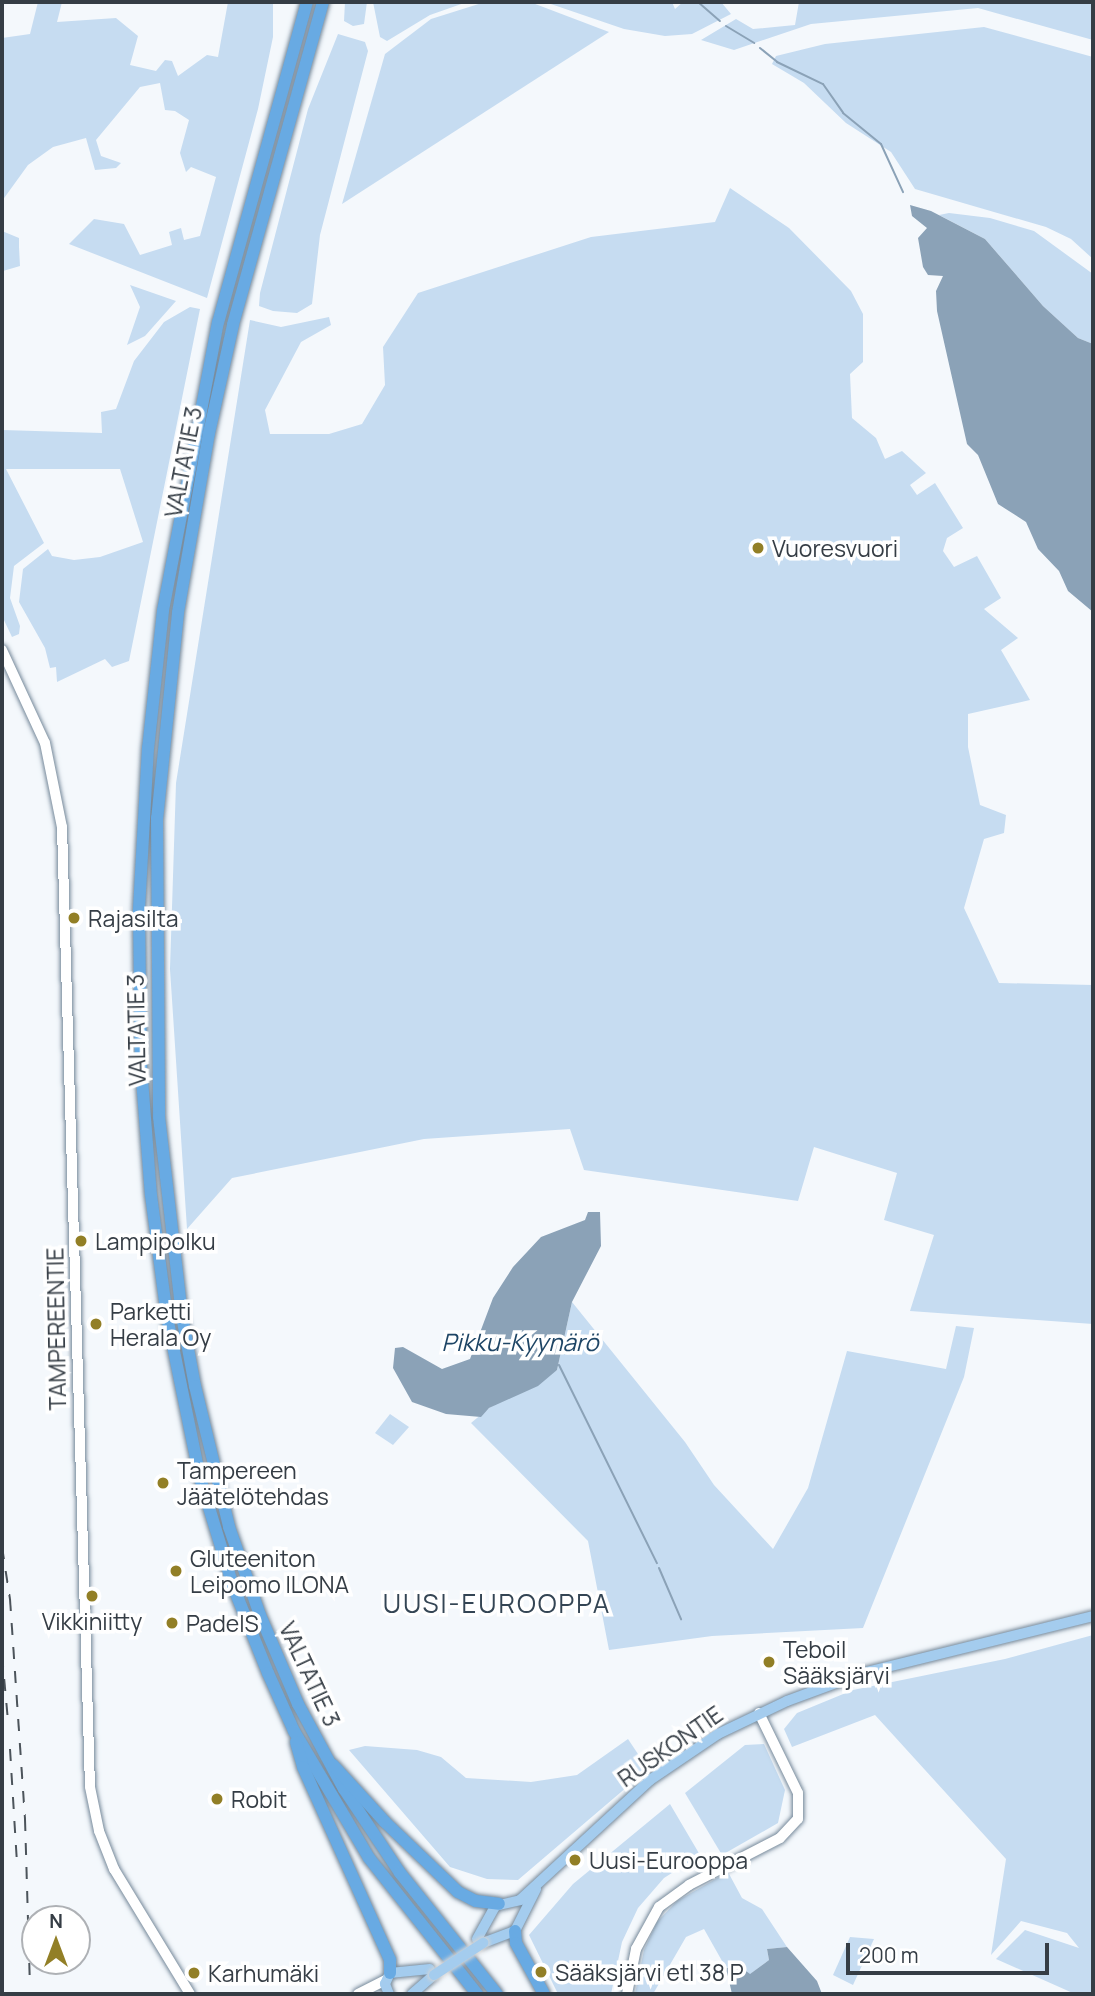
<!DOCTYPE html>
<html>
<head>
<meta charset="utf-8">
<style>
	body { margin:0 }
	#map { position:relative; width:1095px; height:1996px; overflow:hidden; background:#f4f8fc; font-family:Manrope,sans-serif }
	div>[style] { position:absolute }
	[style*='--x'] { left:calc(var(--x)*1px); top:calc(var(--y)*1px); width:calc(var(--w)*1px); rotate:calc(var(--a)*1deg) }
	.green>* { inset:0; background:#c6dcf1 }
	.water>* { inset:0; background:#8ba2b7 }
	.stream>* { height:2px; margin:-1px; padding:0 1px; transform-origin:1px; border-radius:1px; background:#8ba2b7 }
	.roads { filter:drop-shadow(0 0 2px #778a9b) drop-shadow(0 0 2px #778a9b) }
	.secondary>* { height:10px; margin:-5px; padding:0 5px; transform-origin:5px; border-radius:5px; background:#fff }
	.primary>* { height:10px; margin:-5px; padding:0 5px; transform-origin:5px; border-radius:5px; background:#a4ccee }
	.highway>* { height:12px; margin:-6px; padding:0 6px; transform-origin:6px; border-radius:6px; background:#68aae3 }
	.rail>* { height:2px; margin-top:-1px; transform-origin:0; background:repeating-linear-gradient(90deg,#4c545b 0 12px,transparent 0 24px) }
	.bridges { filter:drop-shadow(0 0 2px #d3d4d6) drop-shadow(0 0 2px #d3d4d6) }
	.primary-bridge>* { height:10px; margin:-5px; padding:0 5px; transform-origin:5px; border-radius:5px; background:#a4ccee }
	.dots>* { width:19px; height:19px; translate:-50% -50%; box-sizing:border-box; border:4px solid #fff; border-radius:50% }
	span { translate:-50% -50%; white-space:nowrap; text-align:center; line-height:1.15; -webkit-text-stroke:7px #fff; paint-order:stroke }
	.street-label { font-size:23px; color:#353d45 }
	.poi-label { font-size:23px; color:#353d45 }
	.left { translate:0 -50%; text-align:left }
	.water-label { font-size:24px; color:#1e4565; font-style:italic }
	.quarter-label { font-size:26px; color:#344554; letter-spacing:2px }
	.frame { position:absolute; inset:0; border:4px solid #353d45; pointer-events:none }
	.north { position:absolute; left:21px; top:1905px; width:70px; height:70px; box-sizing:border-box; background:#fff; border:2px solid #aeb1b5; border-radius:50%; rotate:0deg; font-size:19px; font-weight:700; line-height:28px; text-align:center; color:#353d45 }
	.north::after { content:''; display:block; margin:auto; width:24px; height:32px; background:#927f26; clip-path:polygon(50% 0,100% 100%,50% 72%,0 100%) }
	.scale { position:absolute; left:846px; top:1943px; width:203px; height:32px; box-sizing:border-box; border:4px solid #353d45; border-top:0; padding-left:9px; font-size:21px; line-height:24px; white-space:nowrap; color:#353d45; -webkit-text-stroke:5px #fff; paint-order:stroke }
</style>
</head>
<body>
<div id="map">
	<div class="green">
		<i style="clip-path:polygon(38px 2px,62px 2px,57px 22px,116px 18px,138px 36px,130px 65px,156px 71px,165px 60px,172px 61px,178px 76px,207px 55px,218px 57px,228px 2px,273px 2px,273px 37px,258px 109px,207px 298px,69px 244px,94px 219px,124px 224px,140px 255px,172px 245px,169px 232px,181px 228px,184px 240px,200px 236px,216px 177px,191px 167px,186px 172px,180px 153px,189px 120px,175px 111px,165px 110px,160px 83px,140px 87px,96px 140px,101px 156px,121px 163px,116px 168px,95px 170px,86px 138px,53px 147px,28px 165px,2px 201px,2px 38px,30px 34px)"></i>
		<i style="clip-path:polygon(345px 2px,367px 2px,364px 24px,353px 26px,344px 21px)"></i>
		<i style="clip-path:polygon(373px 2px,467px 2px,430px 15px,387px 41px,380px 37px)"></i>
		<i style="clip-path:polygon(485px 2px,530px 2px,609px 32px,342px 204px,385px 54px,431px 19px)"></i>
		<i style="clip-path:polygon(545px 2px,672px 2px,675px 9px,683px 2px,721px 2px,731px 14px,692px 34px,665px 36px,624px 29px)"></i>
		<i style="clip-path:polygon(799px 2px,1093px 2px,1093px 40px,978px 8px,811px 24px,734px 50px,701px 40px,736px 19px,753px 29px,795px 25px)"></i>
		<i style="clip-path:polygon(984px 27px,1093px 57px,1093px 259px,1071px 239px,1046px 227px,915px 189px,891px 152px,846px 123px,804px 83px,772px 64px,776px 56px,825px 44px)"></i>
		<i style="clip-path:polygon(338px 34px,365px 42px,368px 51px,320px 235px,312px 304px,297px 313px,273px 311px,259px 306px,260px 293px,308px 109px)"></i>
		<i style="clip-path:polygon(730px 188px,789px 228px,851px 291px,863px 314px,863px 362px,850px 374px,852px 418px,876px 438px,885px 459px,902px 451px,926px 473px,910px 485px,917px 495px,935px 483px,963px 528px,947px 538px,943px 551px,954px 567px,977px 556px,1001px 598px,984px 609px,1018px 638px,1001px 650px,1030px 700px,968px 714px,968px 747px,980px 805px,1006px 815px,1004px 833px,984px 839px,964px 908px,999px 983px,1093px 985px,1093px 1324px,910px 1311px,934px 1235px,884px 1220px,897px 1173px,814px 1147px,798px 1201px,584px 1170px,570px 1129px,424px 1139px,232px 1178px,187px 1229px,170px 969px,176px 783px,250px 320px,281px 327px,329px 317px,331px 325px,301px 342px,265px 410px,270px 434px,329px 434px,362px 424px,385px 385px,383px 347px,418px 293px,591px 237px,715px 222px)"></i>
		<i style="clip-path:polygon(949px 213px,990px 218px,1034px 231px,1093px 274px,1093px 344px,1078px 338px,1043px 306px,985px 239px,939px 215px)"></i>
		<i style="clip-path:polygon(2px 231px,19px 238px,19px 247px,20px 266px,3px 271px)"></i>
		<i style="clip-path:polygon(130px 285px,176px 301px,145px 336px,127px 345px,140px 307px)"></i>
		<i style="clip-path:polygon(190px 307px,200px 309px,129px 661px,112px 667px,105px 659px,57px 682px,56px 667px,50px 668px,45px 648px,19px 602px,23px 569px,48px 549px,52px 556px,74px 560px,100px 557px,143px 542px,120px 469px,6px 469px,44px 543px,14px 566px,10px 598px,20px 626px,19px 634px,12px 637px,2px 616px,2px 430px,102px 433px,101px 412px,116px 409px,134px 361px,164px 322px)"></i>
		<i style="clip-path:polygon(572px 1302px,685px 1442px,714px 1485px,773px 1549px,808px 1488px,847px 1351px,946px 1369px,956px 1326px,974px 1328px,964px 1377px,863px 1628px,712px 1636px,609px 1650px,588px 1541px,471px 1423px,489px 1408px,557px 1370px)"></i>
		<i style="clip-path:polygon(390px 1414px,409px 1427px,393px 1445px,375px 1433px)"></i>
		<i style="clip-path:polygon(1093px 1635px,1093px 1994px,1075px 1994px,996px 1959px,1025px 1930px,1079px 1948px,1067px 1933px,1021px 1921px,991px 1955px,1006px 1859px,875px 1715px,792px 1747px,784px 1729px,797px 1713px,853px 1690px,1005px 1659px)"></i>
		<i style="clip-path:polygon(628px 1739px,648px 1769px,518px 1880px,487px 1879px,450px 1867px,349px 1750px,365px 1746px,417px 1750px,441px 1757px,466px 1778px,531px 1782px,577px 1775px)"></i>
		<i style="clip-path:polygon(764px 1744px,785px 1790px,778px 1823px,722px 1855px,685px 1793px,745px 1745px)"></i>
		<i style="clip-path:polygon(670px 1804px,700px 1855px,664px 1878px,638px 1908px,622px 1942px,611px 1994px,558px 1994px,529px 1935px,573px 1884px)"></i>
		<i style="clip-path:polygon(728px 1872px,742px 1898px,762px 1909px,787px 1947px,767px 1949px,769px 1960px,749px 1975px,732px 1966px,726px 1968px,704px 1929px,686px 1937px,653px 1994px,635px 1994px,644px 1950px,657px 1922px,677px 1901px)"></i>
		<i style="clip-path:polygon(850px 1937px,874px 1939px,853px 1985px,833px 1975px)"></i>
	</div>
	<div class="water">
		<i style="clip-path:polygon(910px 205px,931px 211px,985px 239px,1043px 306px,1078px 338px,1093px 344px,1093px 612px,1068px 591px,1059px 571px,1038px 549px,1026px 522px,998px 504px,978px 455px,967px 444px,937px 311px,936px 291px,943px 276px,928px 275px,923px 267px,918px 238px,927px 228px,912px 216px)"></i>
		<i style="clip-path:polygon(588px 1212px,600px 1212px,601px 1246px,572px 1302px,557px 1370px,538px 1386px,489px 1408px,481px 1417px,446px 1414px,412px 1402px,393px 1368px,395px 1348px,403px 1347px,442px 1369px,470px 1359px,493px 1298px,513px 1267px,541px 1237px,585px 1220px)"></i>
		<i style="clip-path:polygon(787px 1947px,817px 1981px,822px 1994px,732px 1994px,726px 1968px,739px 1966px,750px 1974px,769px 1960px,767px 1949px)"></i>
	</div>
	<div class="stream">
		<i style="--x:698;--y:2;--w:29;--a:41"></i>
		<i style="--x:726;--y:26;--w:33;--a:31"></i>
		<i style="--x:760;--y:48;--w:22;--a:39"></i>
		<i style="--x:777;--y:62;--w:51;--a:25.6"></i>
		<i style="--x:823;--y:84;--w:35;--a:55"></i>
		<i style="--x:843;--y:113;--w:49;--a:39.2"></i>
		<i style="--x:881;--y:144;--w:53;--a:65.4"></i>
		<i style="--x:559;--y:1365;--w:221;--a:63.7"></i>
		<i style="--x:659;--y:1568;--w:56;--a:66.7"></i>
	</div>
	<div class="roads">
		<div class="secondary">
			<i style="--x:2;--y:650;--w:102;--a:65.2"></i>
			<i style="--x:45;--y:743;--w:86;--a:78.6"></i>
			<i style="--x:62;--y:827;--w:960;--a:88.33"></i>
			<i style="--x:90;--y:1787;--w:45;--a:78.4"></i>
			<i style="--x:99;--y:1831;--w:41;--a:68.5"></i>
			<i style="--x:114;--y:1869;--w:146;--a:58.7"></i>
			<i style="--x:358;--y:1994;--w:31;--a:-27"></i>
			<i style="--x:627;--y:1994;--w:46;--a:-78.7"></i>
			<i style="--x:636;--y:1949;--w:48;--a:-61.3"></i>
			<i style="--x:659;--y:1907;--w:37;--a:-36"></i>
			<i style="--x:689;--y:1885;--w:102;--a:-27.3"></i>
			<i style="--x:780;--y:1838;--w:26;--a:-47"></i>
			<i style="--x:798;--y:1819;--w:26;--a:-90"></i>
			<i style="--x:798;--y:1793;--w:89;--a:-116"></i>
		</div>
		<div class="primary">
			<i style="--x:477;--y:1939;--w:38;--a:-61"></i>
			<i style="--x:495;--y:1906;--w:26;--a:-13"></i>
			<i style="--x:520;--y:1900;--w:177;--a:-42.7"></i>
			<i style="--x:650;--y:1780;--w:82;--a:-34.1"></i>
			<i style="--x:718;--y:1734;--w:76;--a:-25.6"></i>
			<i style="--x:787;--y:1701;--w:81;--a:-20.2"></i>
			<i style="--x:863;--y:1673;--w:237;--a:-13.9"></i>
			<i style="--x:483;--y:1943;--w:34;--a:-21"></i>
			<i style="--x:515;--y:1931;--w:47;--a:-63.4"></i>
			<i style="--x:389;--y:1994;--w:11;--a:-112"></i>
			<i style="--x:385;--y:1984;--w:12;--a:-66"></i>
			<i style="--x:390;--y:1973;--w:40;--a:-5.7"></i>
			<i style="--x:412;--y:1994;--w:29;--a:-41"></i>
		</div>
		<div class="highway">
			<i style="--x:307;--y:2;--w:332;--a:105.5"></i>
			<i style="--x:218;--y:322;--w:294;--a:100.8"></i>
			<i style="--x:163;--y:611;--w:138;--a:96.2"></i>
			<i style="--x:148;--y:748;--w:163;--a:93.2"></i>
			<i style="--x:139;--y:911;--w:155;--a:89.3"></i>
			<i style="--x:141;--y:1066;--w:129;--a:85.6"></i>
			<i style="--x:151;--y:1195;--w:123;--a:82.5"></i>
			<i style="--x:167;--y:1317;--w:164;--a:78.4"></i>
			<i style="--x:200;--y:1478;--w:113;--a:73"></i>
			<i style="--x:233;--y:1586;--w:94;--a:68.1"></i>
			<i style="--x:268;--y:1673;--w:64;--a:65.9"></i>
			<i style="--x:294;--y:1731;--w:147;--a:59.4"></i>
			<i style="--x:369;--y:1858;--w:174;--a:51.5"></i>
			<i style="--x:323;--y:2;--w:335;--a:105.6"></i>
			<i style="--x:233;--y:325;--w:111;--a:102.5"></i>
			<i style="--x:209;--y:433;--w:183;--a:99.8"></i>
			<i style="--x:178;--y:613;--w:206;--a:95.8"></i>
			<i style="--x:157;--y:818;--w:299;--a:89.6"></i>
			<i style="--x:159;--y:1117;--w:200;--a:83.4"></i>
			<i style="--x:182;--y:1316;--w:71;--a:79.5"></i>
			<i style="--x:195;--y:1386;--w:145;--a:76.4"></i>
			<i style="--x:229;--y:1527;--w:93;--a:70.6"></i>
			<i style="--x:260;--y:1615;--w:97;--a:66.9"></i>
			<i style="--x:298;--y:1704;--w:97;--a:61.6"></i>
			<i style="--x:344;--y:1789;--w:101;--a:56.3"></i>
			<i style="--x:400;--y:1873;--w:155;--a:51.3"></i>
			<i style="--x:296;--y:1742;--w:26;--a:74"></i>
			<i style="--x:303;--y:1767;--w:212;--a:65.7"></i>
			<i style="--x:390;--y:1960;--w:13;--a:90"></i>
			<i style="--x:333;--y:1765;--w:77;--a:47.6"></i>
			<i style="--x:385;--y:1822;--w:101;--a:43.8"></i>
			<i style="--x:458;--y:1892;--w:20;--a:27"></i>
			<i style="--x:476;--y:1901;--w:23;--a:7"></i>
			<i style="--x:515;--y:1931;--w:12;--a:85"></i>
			<i style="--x:516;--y:1943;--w:58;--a:61.2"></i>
		</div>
	</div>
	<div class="rail">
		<i style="--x:2;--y:1547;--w:53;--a:81.3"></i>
		<i style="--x:10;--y:1599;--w:221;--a:86.1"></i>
		<i style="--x:25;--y:1819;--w:168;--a:88.3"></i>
		<i style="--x:2;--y:1655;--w:66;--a:84.8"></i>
		<i style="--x:10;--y:1749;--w:115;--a:86.5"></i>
	</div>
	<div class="bridges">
		<div class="primary-bridge">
			<i style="--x:434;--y:1975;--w:59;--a:-33.1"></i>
		</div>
	</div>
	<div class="dots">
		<i style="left:758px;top:548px;background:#927f26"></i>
		<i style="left:74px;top:918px;background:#927f26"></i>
		<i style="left:81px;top:1241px;background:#927f26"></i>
		<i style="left:96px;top:1324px;background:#927f26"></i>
		<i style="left:163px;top:1483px;background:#927f26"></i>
		<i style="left:176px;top:1571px;background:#927f26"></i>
		<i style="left:92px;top:1596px;background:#927f26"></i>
		<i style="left:172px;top:1623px;background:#927f26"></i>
		<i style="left:769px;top:1662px;background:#927f26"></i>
		<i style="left:217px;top:1799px;background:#927f26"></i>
		<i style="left:575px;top:1860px;background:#927f26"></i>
		<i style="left:541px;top:1972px;background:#927f26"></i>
		<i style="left:194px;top:1973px;background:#927f26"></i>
	</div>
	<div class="street-label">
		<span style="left:183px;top:462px;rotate:-79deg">VALTATIE 3</span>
		<span style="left:136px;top:1030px;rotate:-91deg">VALTATIE 3</span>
		<span style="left:56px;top:1329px;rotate:-91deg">TAMPEREENTIE</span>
		<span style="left:310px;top:1674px;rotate:65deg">VALTATIE 3</span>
		<span style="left:670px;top:1746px;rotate:-35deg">RUSKONTIE</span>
	</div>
	<div class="poi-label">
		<span class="left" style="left:772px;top:548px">Vuoresvuori</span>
		<span class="left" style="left:88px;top:918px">Rajasilta</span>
		<span class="left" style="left:95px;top:1241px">Lampipolku</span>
		<span class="left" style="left:110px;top:1324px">Parketti<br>Herala Oy</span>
		<span class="left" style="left:177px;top:1483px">Tampereen<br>Jäätelötehdas</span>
		<span class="left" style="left:190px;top:1571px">Gluteeniton<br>Leipomo ILONA</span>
		<span style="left:92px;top:1621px">Vikkiniitty</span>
		<span class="left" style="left:186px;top:1623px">PadelS</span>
		<span class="left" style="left:783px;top:1662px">Teboil<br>Sääksjärvi</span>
		<span class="left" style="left:231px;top:1799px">Robit</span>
		<span class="left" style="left:589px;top:1860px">Uusi-Eurooppa</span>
		<span class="left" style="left:555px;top:1972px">Sääksjärvi etl 38 P</span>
		<span class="left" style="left:208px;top:1973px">Karhumäki</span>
	</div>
	<div class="water-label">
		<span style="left:520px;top:1342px">Pikku-Kyynärö</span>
	</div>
	<div class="quarter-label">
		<span style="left:497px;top:1604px">UUSI-EUROOPPA</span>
	</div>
	<div class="frame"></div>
	<div class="north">N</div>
	<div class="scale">200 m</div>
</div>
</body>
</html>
